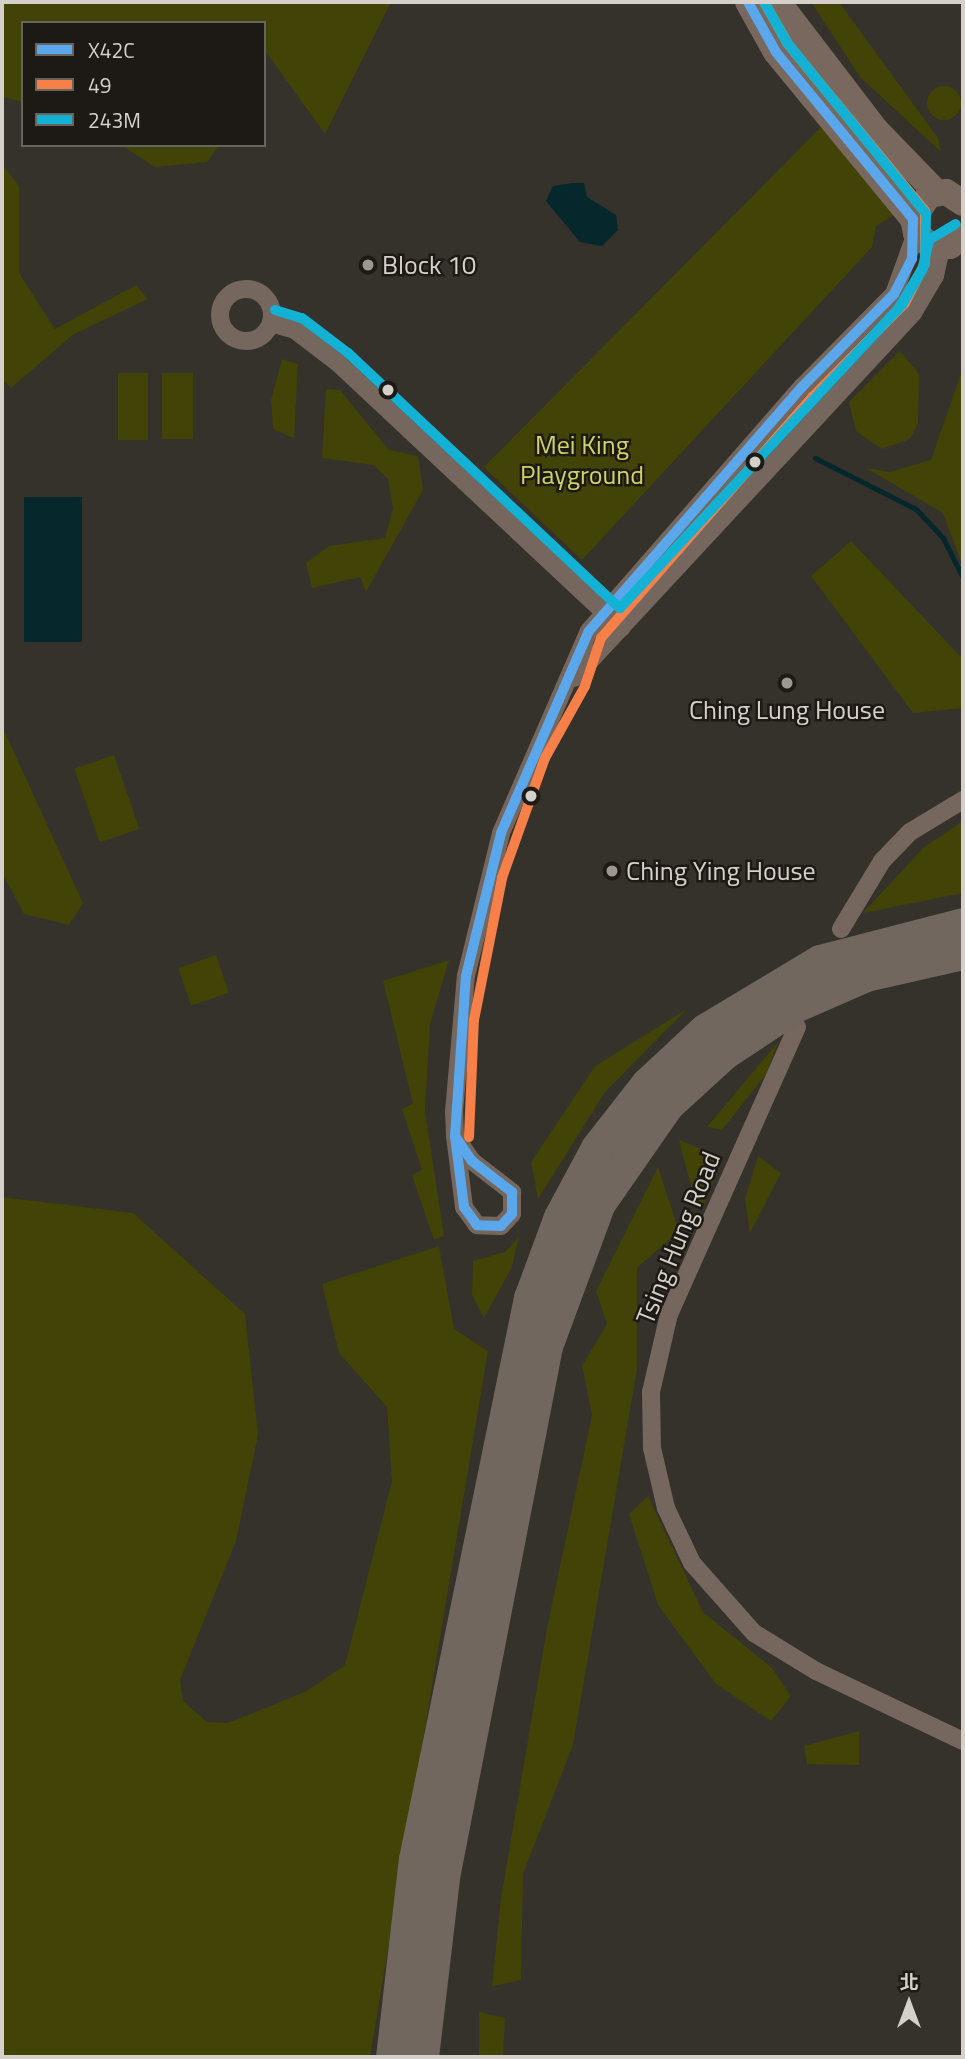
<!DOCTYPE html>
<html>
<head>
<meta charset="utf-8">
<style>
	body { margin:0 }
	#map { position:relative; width:965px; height:2059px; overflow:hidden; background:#35312b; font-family:"Titillium Web","Noto Sans TC",sans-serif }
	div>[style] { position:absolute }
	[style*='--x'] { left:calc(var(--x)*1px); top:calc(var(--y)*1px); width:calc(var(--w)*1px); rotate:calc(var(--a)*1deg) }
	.green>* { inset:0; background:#424306; transform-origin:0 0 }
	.round { border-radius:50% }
	.water>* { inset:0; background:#06272b; transform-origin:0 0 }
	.stream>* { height:5px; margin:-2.5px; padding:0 2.5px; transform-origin:2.5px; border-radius:2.5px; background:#06272b }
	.street>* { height:18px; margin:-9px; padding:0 9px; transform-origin:9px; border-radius:9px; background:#76675e }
	.street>.ring { margin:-9px; padding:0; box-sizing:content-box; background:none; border:18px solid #76675e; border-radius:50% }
	.secondary>* { height:26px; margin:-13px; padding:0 13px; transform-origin:13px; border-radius:13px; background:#78685d }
	.highway>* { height:33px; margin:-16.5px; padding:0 16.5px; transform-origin:16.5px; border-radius:16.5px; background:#71675e }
	.highway-bridge>* { height:33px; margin:-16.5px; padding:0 16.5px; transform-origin:16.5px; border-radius:16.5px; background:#71675e }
	.bus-1>* { height:10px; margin:-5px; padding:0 5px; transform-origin:5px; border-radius:5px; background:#5aa8eb }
	.bus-2>* { height:10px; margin:-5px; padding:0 5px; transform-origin:5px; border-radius:5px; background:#f78048 }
	.bus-3>* { height:10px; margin:-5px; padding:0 5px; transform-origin:5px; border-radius:5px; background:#13b2d5 }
	.dots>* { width:19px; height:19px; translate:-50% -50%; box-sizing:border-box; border:4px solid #1d1a15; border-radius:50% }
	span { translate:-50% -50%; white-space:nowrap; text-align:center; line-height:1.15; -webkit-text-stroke:5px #1d1a15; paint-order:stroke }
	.poi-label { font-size:26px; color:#d5d1ca }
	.left { translate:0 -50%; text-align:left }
	.park-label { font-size:26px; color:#cfd365 }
	.street-label { font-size:26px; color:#d5d1ca }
	.frame { position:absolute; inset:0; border:4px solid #d5d1ca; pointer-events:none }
	.legend { position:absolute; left:21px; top:21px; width:245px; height:126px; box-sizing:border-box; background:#1d1a15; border:2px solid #67635d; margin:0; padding:9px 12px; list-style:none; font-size:21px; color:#d5d1ca }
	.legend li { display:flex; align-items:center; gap:14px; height:35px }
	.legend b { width:35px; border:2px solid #67635d }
	.north { position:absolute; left:874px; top:1968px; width:70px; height:70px; -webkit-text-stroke:5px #1d1a15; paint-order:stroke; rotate:0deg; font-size:19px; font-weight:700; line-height:28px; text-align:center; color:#d5d1ca }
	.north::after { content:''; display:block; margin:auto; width:24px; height:32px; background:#d5d1ca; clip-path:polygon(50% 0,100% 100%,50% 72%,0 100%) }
</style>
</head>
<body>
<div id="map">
	<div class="green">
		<i style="clip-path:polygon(2px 2px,391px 2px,325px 134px,264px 49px,264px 23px,23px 23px,23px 102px,2px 97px)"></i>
		<i style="clip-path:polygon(811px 2px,839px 2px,938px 138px,941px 152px,860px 77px)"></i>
		<i class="round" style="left:927px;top:86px;width:34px;height:34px"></i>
		<i style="clip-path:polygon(821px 127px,895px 214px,876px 226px,872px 247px,582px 560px,484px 467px)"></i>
		<i style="clip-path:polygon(121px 145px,219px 145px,207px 162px,155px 167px)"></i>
		<i style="clip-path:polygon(2px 164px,19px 186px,19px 273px,55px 329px,136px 285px,148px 299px,74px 334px,11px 388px,2px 380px)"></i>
		<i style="clip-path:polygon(900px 351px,919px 374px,918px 423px,910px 439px,882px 449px,856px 431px,849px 402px)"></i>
		<i style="clip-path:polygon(282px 359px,298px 364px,294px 438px,273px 429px,271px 400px)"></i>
		<i style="clip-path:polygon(963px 368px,963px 567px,943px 513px,866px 468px,890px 472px,931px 460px)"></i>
		<i style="left:118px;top:373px;width:30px;height:67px"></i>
		<i style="left:162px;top:373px;width:31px;height:66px"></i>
		<i style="clip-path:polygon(326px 389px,340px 390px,389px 450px,418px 456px,423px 490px,366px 592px,360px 577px,312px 588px,306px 563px,329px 546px,385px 538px,393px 508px,388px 479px,373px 465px,322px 458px)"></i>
		<i style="clip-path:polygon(851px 541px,963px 659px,963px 708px,913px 713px,811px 576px)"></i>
		<i style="clip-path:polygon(2px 726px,83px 903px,69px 925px,24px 914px,2px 873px)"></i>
		<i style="left:114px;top:755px;width:78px;height:42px;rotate:71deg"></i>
		<i style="clip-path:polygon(963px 821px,963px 893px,863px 913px,924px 847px)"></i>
		<i style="left:216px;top:955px;width:40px;height:40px;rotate:71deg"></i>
		<i style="clip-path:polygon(449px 960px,430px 1024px,425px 1111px,444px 1236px,434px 1240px,412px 1175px,422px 1170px,402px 1109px,413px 1104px,383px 981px)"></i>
		<i style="clip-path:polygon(687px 1009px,605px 1092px,538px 1199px,531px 1162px,595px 1066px)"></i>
		<i style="clip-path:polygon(778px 1042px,767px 1073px,722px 1130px,707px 1127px)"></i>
		<i style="clip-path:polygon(679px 1140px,723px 1157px,703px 1208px,696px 1205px)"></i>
		<i style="clip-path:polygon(758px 1156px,781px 1173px,750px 1233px,745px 1199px)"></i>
		<i style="clip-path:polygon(658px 1167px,679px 1231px,637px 1268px,637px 1369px,573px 1745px,523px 1874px,521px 1980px,492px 1986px,501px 1898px,548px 1623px,592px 1415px,582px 1366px,607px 1324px,596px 1291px)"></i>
		<i style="clip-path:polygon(2px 1197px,133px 1213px,245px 1314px,258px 1435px,236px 1541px,180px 1680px,183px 1701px,207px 1722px,228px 1723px,305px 1692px,345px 1665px,392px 1481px,387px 1407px,339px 1353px,322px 1284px,439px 1246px,454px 1329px,488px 1351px,370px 2057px,2px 2057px)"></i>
		<i style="clip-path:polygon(519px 1237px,512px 1267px,484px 1318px,472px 1295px,473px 1261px,505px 1252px)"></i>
		<i style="clip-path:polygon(648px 1496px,703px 1612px,772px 1668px,791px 1696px,771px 1721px,716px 1684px,658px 1605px,629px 1514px)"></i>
		<i style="clip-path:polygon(859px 1731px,859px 1765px,807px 1764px,804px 1746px)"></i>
		<i style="clip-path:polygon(479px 2012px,505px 2018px,503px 2057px,479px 2057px)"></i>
	</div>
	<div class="water">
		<i style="clip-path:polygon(573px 183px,584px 183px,587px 197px,616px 215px,618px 230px,602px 246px,580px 242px,546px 201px,553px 186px)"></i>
		<i style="left:24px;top:497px;width:58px;height:145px"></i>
	</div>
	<div class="stream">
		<i style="--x:815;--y:458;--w:113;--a:26.8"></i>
		<i style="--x:916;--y:509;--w:40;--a:47"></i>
		<i style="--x:943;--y:538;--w:45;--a:63.4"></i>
	</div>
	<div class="street">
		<i class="ring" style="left:220px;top:289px;width:34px;height:34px"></i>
		<i style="--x:271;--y:323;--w:25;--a:16"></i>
		<i style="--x:295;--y:330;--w:54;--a:37.5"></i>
		<i style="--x:338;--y:363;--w:388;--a:43.1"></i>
		<i style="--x:574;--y:678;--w:498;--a:-47.1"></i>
		<i style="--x:913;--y:313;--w:43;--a:-59.3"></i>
		<i style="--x:935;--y:276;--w:29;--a:-78"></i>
		<i style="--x:841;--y:929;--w:79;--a:-58.9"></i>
		<i style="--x:882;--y:861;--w:40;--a:-46"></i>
		<i style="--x:910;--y:832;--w:62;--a:-31.1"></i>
		<i style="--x:797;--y:1027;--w:314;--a:114"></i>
		<i style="--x:669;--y:1314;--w:80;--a:103"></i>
		<i style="--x:651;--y:1392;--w:56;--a:89"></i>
		<i style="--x:652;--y:1448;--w:62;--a:76.9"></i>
		<i style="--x:666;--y:1508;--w:61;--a:64.7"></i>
		<i style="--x:692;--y:1563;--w:94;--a:48.5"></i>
		<i style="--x:754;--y:1633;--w:73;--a:31.5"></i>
		<i style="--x:816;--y:1671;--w:163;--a:25.5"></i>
		<i style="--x:455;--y:1136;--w:30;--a:56"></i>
		<i style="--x:472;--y:1161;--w:51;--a:37.8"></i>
		<i style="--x:512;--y:1192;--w:22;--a:90"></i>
		<i style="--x:512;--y:1214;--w:16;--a:133"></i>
		<i style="--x:501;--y:1226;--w:24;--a:-178"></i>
		<i style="--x:477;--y:1225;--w:22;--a:-126"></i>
		<i style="--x:464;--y:1207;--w:72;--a:-97.2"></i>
		<i style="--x:455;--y:1136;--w:24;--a:-92"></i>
		<i style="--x:454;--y:1112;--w:137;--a:-85"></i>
		<i style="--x:466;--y:976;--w:147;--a:-76.2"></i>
		<i style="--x:501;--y:833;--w:220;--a:-66.5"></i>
		<i style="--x:589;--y:631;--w:324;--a:-48.9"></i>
		<i style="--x:802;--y:387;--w:131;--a:-45.3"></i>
		<i style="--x:894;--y:294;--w:65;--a:-70.2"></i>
	</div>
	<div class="secondary">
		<i style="--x:748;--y:2;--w:57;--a:60.8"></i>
		<i style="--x:776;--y:52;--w:216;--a:50.6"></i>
		<i style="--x:778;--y:2;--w:161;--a:52.6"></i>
		<i style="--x:876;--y:130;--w:86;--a:45.9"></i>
		<i style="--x:963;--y:203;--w:20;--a:-147"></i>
		<i style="--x:946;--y:192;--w:17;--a:170"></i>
		<i style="--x:929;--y:195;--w:29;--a:124"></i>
		<i style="--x:913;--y:219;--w:14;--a:78"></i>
		<i style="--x:916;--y:233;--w:20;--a:41"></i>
		<i style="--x:931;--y:246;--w:19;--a:0"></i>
		<i style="--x:950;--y:246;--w:16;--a:-38"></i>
	</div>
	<div class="highway">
		<i style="--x:392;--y:2057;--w:199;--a:-83.4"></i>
		<i style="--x:415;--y:1859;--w:573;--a:-78.42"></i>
		<i style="--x:530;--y:1298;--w:86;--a:-69.7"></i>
		<i style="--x:560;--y:1217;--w:78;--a:-61.8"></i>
		<i style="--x:597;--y:1148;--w:81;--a:-52"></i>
		<i style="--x:647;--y:1084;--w:79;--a:-43"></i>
		<i style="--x:422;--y:2057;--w:181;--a:-83.3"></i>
		<i style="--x:443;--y:1877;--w:541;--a:-79.02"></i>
		<i style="--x:546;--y:1346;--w:153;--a:-69.7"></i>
		<i style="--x:599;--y:1203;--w:119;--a:-55.2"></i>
	</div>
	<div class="highway-bridge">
		<i style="--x:705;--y:1030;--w:134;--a:-31"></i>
		<i style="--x:820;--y:961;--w:148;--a:-14.5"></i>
		<i style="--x:667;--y:1105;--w:77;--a:-42.4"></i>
		<i style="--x:724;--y:1053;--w:85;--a:-33.5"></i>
		<i style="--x:795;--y:1006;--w:77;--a:-23.6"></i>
		<i style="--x:866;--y:975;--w:99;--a:-12.8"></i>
	</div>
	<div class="bus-1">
		<i style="--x:455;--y:1136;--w:30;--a:56"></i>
		<i style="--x:472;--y:1161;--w:51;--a:37.8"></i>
		<i style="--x:512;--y:1192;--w:22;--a:90"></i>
		<i style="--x:512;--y:1214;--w:16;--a:133"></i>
		<i style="--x:501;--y:1226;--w:24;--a:-178"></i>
		<i style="--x:477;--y:1225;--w:22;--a:-126"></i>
		<i style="--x:464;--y:1207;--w:72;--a:-97.2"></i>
		<i style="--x:455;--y:1136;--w:160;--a:-86.1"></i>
		<i style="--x:466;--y:976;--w:147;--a:-76.2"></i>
		<i style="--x:501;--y:833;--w:220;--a:-66.5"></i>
		<i style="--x:589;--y:631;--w:324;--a:-48.9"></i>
		<i style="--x:802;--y:387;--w:131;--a:-45.3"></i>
		<i style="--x:894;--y:294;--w:39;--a:-63"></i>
		<i style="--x:912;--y:259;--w:40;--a:-88.6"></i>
		<i style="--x:913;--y:219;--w:216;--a:-129.4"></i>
		<i style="--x:776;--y:52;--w:57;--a:-119.2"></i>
	</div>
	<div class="bus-2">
		<i style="--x:469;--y:1137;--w:117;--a:-87.6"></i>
		<i style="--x:474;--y:1020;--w:145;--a:-78.8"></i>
		<i style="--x:502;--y:878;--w:127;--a:-70.3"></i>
		<i style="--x:545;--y:758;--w:82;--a:-60.9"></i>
		<i style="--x:585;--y:686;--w:51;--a:-71.6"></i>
		<i style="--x:601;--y:638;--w:320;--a:-48.8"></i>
		<i style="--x:812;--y:397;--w:132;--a:-45.3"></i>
		<i style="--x:905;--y:303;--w:45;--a:-63.4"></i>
		<i style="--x:925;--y:263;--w:52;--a:-90"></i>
		<i style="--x:925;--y:211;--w:216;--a:-129.4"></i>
		<i style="--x:788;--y:44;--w:48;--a:-119.7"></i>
	</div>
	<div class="bus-3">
		<i style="--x:764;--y:2;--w:48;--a:60.3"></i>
		<i style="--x:788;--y:44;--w:219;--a:50.9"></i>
		<i style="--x:926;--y:214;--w:50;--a:91.1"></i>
		<i style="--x:925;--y:264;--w:55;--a:120.8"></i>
		<i style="--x:275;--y:310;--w:28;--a:17"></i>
		<i style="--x:302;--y:318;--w:58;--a:37.3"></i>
		<i style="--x:348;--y:353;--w:373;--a:43.2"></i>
		<i style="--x:620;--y:608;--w:414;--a:-47.1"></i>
		<i style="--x:902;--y:305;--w:39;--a:-60"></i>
		<i style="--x:922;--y:271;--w:32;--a:-77"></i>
		<i style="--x:929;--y:240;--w:31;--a:-31"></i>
	</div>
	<div class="dots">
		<i style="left:368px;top:265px;background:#9d9992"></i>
		<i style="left:388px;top:390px;background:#d5d1ca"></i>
		<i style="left:755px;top:462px;background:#d5d1ca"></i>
		<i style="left:787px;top:683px;background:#9d9992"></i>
		<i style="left:531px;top:796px;background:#d5d1ca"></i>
		<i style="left:612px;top:871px;background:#9d9992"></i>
	</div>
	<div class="poi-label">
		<span class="left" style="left:382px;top:265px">Block 10</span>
		<span style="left:787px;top:710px">Ching Lung House</span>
		<span class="left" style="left:626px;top:871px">Ching Ying House</span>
	</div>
	<div class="park-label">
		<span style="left:582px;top:460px">Mei King<br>Playground</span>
	</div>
	<div class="street-label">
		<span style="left:678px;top:1238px;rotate:-68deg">Tsing Hung Road</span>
	</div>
	<div class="frame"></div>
	<ul class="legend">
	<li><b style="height:9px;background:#5aa8eb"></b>X42C</li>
	<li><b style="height:9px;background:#f78048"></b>49</li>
	<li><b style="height:9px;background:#13b2d5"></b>243M</li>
	</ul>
	<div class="north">北</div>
</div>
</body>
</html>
